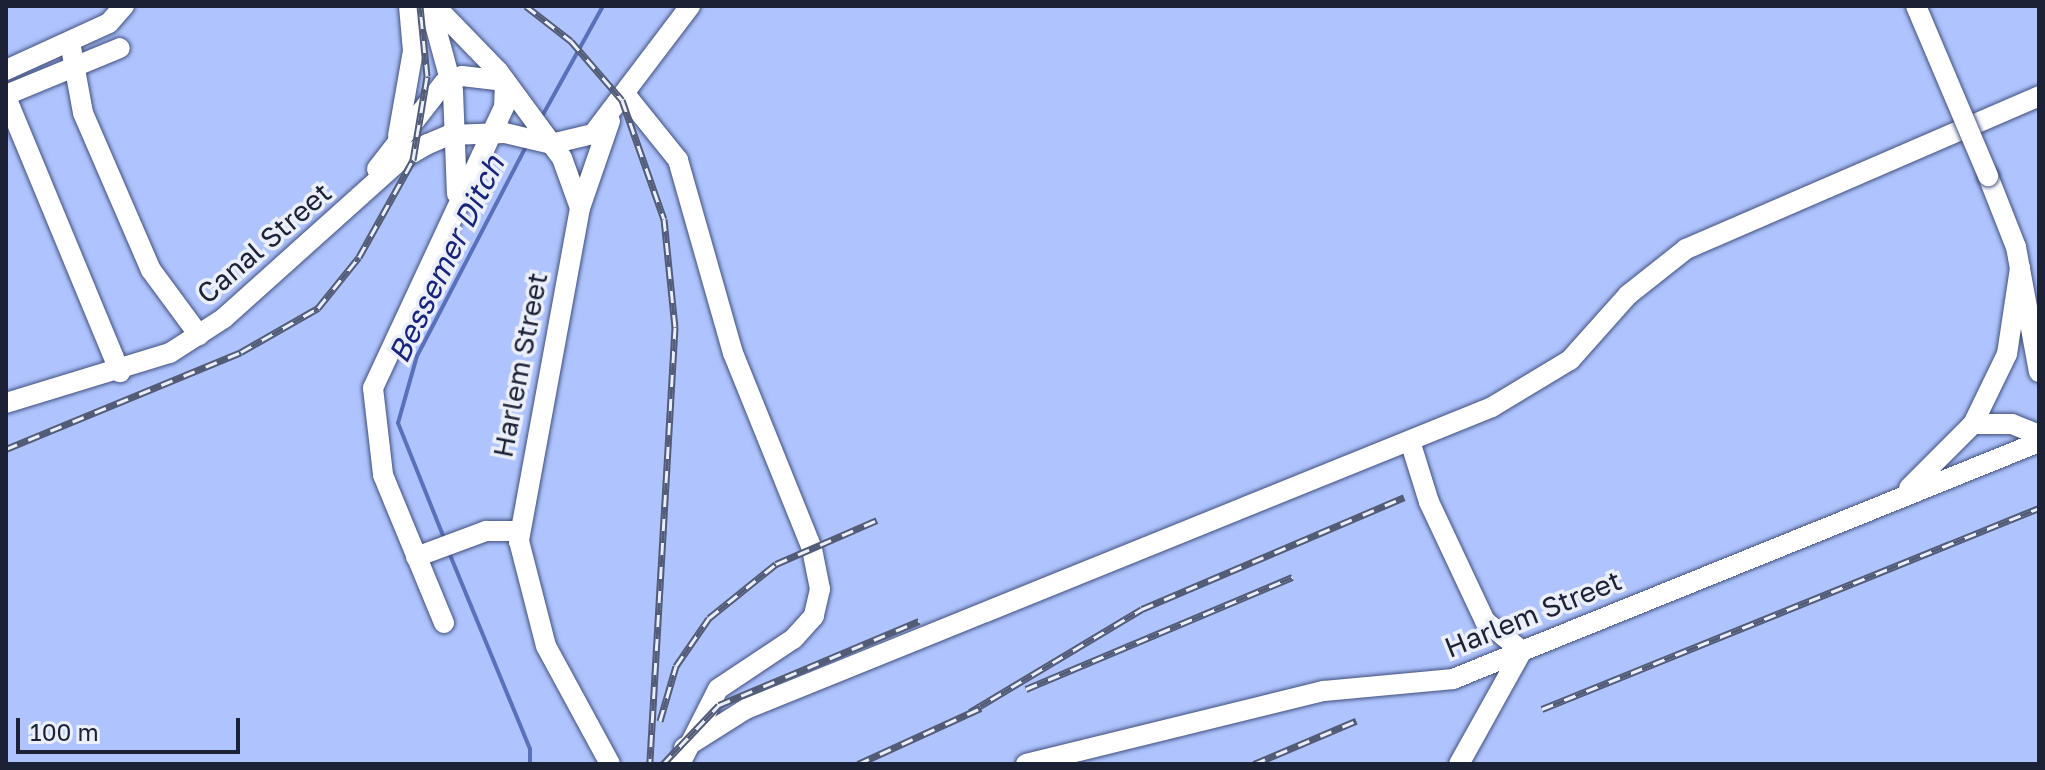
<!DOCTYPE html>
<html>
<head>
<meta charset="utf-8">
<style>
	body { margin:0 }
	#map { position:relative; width:2045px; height:770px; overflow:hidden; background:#becdf7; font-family:"Golos Text",sans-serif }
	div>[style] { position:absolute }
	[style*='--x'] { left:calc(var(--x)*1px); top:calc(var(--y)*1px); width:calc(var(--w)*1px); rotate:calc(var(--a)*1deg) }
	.built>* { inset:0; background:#afc4fe; transform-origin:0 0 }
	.stream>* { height:4px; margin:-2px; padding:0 2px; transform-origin:2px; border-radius:2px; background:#5970ba }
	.roads { filter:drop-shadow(0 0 2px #414f7c) drop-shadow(0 0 2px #414f7c) }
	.minor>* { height:20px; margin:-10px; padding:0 10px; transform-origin:10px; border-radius:10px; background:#fff }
	.rail>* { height:7px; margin-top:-3.5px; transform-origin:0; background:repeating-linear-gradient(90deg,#ebeffa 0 12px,#525c77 0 24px); box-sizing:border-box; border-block:2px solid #525c77 }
	.bridges { filter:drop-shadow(0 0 2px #414f7c) drop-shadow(0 0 2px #414f7c) }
	.minor-bridge>* { height:20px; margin:-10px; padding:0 10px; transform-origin:10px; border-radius:10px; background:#fff }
	span { translate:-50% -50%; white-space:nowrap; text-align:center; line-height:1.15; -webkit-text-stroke:7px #ebeffa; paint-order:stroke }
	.street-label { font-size:28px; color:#1b2235 }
	.water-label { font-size:30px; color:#18237b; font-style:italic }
	.frame { position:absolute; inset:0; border:8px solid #1b2235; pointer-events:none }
	.scale { position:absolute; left:16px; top:718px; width:224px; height:36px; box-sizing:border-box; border:4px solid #1b2235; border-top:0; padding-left:10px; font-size:24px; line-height:28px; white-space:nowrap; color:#1b2235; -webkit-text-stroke:6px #ebeffa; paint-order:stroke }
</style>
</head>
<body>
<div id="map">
	<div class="built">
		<i style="left:6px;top:6px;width:2033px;height:758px"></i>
	</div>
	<div class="stream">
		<i style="--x:540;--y:120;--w:130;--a:-61.1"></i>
		<i style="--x:444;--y:538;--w:124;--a:-111.8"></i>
		<i style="--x:398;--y:423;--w:70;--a:-74.2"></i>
		<i style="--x:417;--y:356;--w:238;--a:-62.5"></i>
		<i style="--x:448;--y:550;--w:215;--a:67.6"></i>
		<i style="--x:530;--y:749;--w:15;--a:90"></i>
	</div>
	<div class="roads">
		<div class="minor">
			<i style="--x:430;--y:6;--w:88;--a:74.9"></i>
			<i style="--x:453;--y:91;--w:103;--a:87.8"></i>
			<i style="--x:435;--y:6;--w:91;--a:45.9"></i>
			<i style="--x:498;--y:71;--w:108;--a:53.7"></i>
			<i style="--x:562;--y:158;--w:53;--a:70.2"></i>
			<i style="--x:580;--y:208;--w:339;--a:100.4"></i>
			<i style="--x:519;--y:541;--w:108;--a:75.6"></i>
			<i style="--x:546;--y:646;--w:134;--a:61.5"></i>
			<i style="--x:70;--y:42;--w:72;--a:79.6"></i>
			<i style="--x:83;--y:113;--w:171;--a:66.6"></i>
			<i style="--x:151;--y:270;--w:81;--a:53.6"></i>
			<i style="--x:6;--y:70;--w:113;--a:-24.5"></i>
			<i style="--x:109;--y:23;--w:23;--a:-49"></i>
			<i style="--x:625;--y:94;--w:85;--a:51.2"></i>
			<i style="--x:678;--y:160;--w:201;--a:74.1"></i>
			<i style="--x:733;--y:353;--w:211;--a:68"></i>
			<i style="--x:812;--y:549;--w:41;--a:78.7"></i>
			<i style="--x:820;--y:589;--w:28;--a:103"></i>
			<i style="--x:814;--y:616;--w:31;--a:132"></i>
			<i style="--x:793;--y:639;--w:90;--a:146.3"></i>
			<i style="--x:718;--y:689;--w:84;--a:116.9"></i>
			<i style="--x:6;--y:95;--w:123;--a:-22.4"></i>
			<i style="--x:6;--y:97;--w:298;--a:67.5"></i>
			<i style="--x:398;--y:136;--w:86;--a:-80"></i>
			<i style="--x:413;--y:51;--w:45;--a:-95.1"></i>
			<i style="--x:377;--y:169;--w:109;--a:-52.1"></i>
			<i style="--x:444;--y:83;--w:19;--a:-21"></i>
			<i style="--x:462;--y:76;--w:43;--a:6.6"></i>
			<i style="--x:505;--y:81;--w:26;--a:92"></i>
			<i style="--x:504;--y:107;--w:310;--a:115"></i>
			<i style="--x:373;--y:388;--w:88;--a:83.4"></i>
			<i style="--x:383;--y:475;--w:160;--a:67.6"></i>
			<i style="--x:1988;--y:176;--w:76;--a:68.5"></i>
			<i style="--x:2016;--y:247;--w:127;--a:79.6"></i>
			<i style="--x:580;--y:208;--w:92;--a:-71"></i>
			<i style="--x:6;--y:403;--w:171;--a:-17"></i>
			<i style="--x:170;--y:353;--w:64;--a:-32.9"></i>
			<i style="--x:224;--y:318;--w:237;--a:-41.9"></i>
			<i style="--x:400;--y:160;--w:32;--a:-30"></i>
			<i style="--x:428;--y:144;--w:23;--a:-23"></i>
			<i style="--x:449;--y:135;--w:56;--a:-2"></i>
			<i style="--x:505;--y:133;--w:47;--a:13.4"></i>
			<i style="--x:551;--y:144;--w:43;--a:-13.4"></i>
			<i style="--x:593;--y:134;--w:161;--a:-52.8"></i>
			<i style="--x:1973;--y:424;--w:39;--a:0"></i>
			<i style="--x:2012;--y:424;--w:29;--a:22"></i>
			<i style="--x:1410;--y:441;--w:64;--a:72.7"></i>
			<i style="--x:1429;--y:502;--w:132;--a:64.8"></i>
			<i style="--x:1485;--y:621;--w:48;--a:39"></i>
			<i style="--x:1522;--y:651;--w:129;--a:119.1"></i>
			<i style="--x:1909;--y:488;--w:91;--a:-45"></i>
			<i style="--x:1973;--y:424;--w:78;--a:-64.1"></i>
			<i style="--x:2007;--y:354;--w:87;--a:-81.4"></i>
			<i style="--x:416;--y:557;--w:75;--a:-20.4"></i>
			<i style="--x:486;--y:531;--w:33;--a:0"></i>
			<i style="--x:684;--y:748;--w:73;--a:-32.2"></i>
			<i style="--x:746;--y:709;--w:805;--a:-22.04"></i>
			<i style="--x:1492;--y:407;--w:91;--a:-31.1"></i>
			<i style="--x:1570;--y:360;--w:87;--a:-48.3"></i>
			<i style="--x:1628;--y:295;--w:74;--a:-38.4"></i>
			<i style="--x:1686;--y:249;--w:385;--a:-23.4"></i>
			<i style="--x:1026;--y:764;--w:307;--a:-13.8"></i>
			<i style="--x:1324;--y:691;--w:130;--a:-5.3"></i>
			<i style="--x:1453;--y:679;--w:632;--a:-22.02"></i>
		</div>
	</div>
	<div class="rail">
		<i style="--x:526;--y:6;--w:57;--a:37.9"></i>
		<i style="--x:571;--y:41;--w:78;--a:49.2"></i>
		<i style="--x:622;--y:100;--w:126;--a:70.6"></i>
		<i style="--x:664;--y:219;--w:109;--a:84.2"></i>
		<i style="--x:675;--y:327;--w:438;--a:93.3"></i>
		<i style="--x:6;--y:449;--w:254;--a:-22.4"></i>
		<i style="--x:241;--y:352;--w:89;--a:-29.7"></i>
		<i style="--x:318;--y:308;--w:65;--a:-51.2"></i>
		<i style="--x:359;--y:257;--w:111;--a:-60.9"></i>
		<i style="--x:413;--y:160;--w:85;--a:-80.5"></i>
		<i style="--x:427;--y:76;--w:70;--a:-95.7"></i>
		<i style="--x:1026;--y:689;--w:289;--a:-22.8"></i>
		<i style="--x:1542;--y:709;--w:536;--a:-22.02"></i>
		<i style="--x:970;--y:712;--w:200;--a:-30.9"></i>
		<i style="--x:1142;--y:609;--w:285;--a:-23.1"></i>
		<i style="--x:660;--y:721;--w:57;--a:-73.8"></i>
		<i style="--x:676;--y:666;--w:58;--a:-55.5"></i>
		<i style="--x:709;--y:618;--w:86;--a:-38.9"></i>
		<i style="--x:776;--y:564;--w:110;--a:-23.5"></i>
		<i style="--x:663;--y:764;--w:81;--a:-46.5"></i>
		<i style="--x:719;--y:705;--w:217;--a:-22.8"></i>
		<i style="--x:858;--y:764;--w:135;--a:-24.5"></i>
		<i style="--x:1254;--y:764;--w:111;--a:-22.9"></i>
	</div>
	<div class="bridges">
		<div class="minor-bridge">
			<i style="--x:1916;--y:6;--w:185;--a:67"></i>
		</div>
	</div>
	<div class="street-label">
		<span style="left:264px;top:243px;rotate:-41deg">Canal Street</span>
		<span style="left:520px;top:365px;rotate:-79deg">Harlem Street</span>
		<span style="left:1533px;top:614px;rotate:-22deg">Harlem Street</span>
	</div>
	<div class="water-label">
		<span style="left:446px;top:259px;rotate:-64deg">Bessemer Ditch</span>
	</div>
	<div class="frame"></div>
	<div class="scale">100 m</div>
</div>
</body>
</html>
